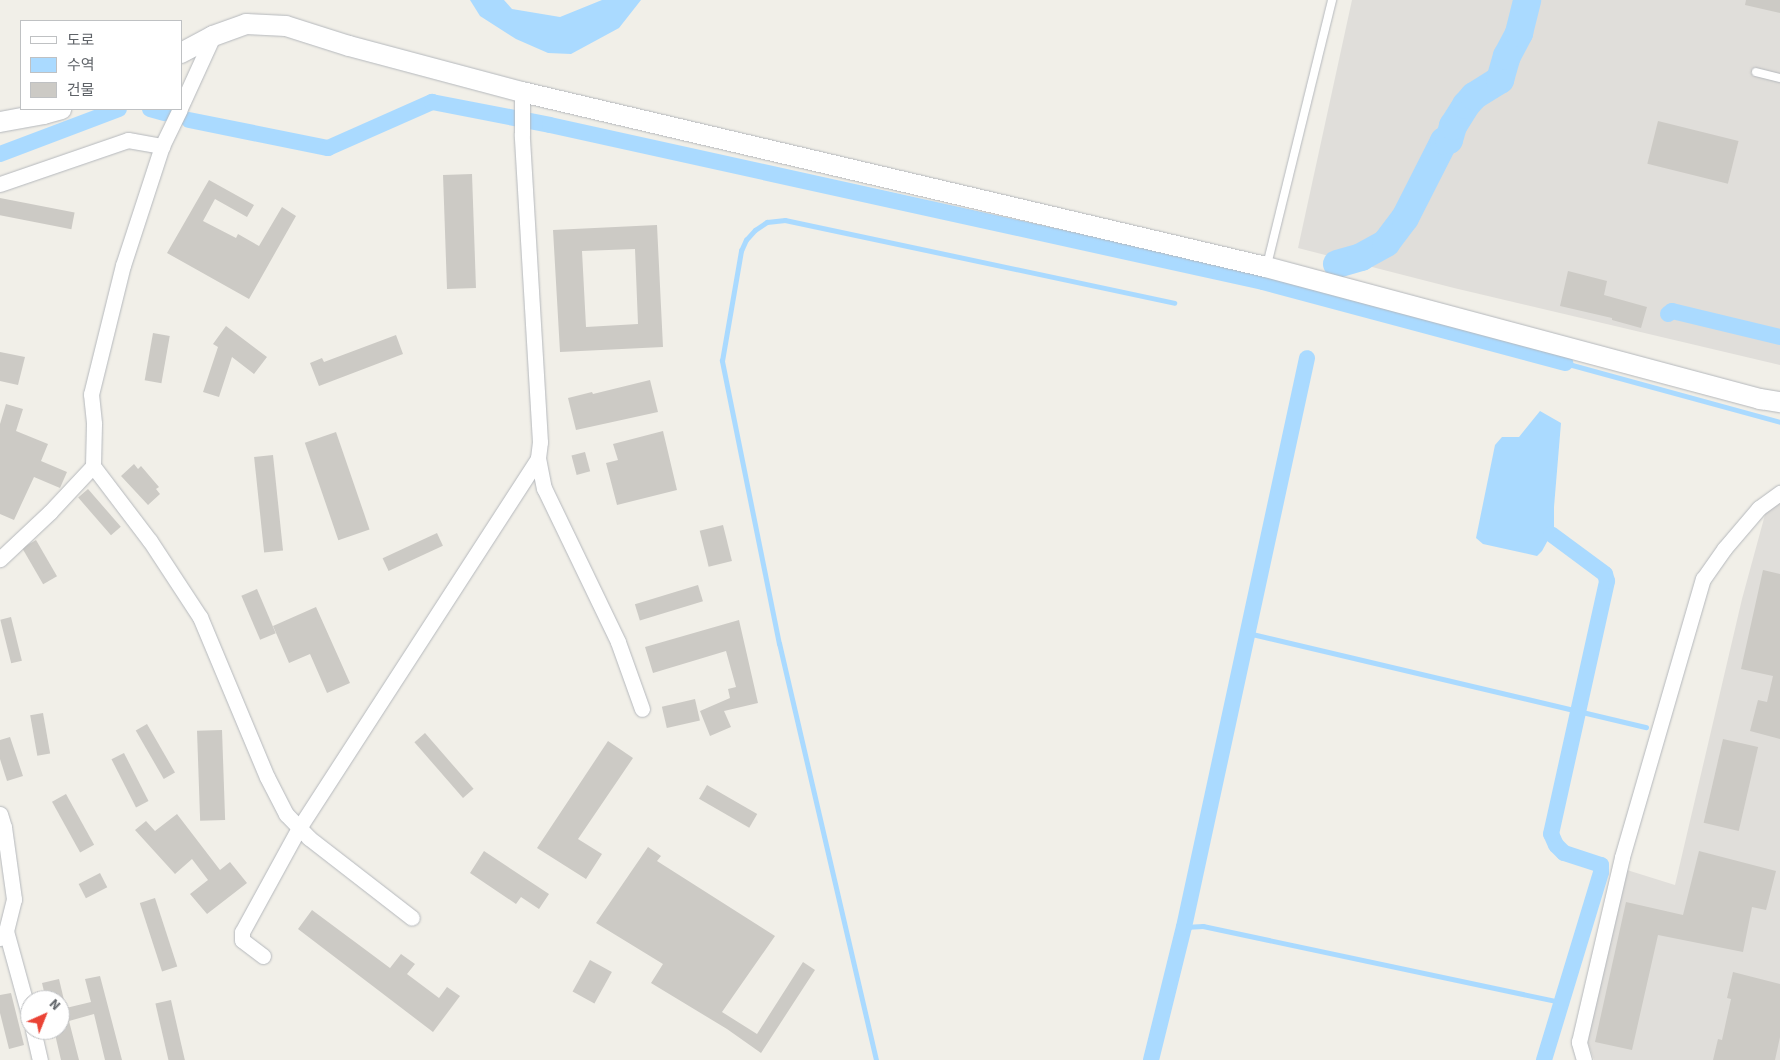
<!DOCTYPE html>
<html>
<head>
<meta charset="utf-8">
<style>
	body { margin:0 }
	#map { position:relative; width:1780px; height:1060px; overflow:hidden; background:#f1efe8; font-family:"Source Sans 3","Noto Sans KR",sans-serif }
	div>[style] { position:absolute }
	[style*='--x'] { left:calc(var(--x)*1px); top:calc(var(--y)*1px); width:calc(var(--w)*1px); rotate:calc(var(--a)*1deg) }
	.industrial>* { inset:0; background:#e0deda }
	.water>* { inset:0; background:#aadaff }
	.stream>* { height:4.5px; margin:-2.25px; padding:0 2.25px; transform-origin:2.25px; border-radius:2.25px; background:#aadaff }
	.canal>* { height:16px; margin:-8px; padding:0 8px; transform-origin:8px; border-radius:8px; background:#aadaff }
	.river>* { height:28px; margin:-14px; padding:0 14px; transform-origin:14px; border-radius:14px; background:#aadaff }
	.building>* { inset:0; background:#cccac5; transform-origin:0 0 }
	.roads { filter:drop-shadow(0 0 1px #b5b8bc) drop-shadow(0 0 1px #b5b8bc) }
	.service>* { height:8px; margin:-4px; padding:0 4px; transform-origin:4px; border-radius:4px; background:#fff }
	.minor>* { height:15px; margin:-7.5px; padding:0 7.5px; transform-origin:7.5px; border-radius:7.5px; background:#fff }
	.secondary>* { height:20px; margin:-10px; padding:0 10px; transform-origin:10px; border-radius:10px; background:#fff }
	span { translate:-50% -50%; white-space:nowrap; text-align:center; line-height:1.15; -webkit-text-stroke:4px #fff; paint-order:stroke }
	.legend { position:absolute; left:20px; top:20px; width:162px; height:90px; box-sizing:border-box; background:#fff; border:1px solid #bfc1c3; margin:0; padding:6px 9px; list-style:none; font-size:15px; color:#5f6368 }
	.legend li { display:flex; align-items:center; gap:10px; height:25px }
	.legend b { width:25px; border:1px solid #bfc1c3 }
	.north { position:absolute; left:20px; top:990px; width:50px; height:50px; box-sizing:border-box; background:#fff; border:1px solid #bfc1c3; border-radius:50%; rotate:44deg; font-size:14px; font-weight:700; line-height:20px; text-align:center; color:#5f6368 }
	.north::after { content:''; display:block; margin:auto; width:18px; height:22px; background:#ea4335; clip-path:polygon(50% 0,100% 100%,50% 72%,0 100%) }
</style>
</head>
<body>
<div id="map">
	<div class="industrial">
		<i style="clip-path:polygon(1352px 0,1780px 0,1780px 365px,1454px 288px,1298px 248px)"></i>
		<i style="clip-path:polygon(1780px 502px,1780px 1060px,1594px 1060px,1588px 1043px,1591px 1018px,1627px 870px,1675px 885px,1742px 599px,1766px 511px)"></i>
	</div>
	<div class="water">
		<i style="clip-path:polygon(470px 0,504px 0,512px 9px,560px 17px,602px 0,641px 0,619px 28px,571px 54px,548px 53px,516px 39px,480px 16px)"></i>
		<i style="clip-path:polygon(1540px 411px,1561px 423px,1554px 507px,1554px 529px,1542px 551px,1537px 556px,1483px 544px,1476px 538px,1495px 445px,1502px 437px,1519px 437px)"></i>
	</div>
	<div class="stream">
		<i style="--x:1565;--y:363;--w:223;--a:15.3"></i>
		<i style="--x:1248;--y:633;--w:409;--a:13.3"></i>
		<i style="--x:1184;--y:927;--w:19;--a:-3"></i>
		<i style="--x:1203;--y:926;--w:367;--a:12"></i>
		<i style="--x:876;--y:1060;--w:427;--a:-103.1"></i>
		<i style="--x:779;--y:644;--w:289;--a:-101.4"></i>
		<i style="--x:722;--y:361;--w:112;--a:-80.2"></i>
		<i style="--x:741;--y:251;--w:12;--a:-66"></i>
		<i style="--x:746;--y:240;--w:13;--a:-48"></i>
		<i style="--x:755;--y:230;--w:14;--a:-34"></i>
		<i style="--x:767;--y:222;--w:18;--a:-6"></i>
		<i style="--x:785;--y:220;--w:398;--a:12"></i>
	</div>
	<div class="canal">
		<i style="--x:150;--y:109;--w:15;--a:16"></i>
		<i style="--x:189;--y:120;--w:142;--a:11.4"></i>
		<i style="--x:328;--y:148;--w:114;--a:-23.9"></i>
		<i style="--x:432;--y:102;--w:120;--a:11"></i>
		<i style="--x:550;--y:125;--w:730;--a:12.42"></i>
		<i style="--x:1263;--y:282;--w:313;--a:15"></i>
		<i style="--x:0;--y:154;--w:127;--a:-20.7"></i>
		<i style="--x:1668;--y:314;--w:5;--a:-37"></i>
		<i style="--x:1672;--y:311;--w:111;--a:13.5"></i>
		<i style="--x:1151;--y:1060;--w:137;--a:-76.1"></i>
		<i style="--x:1184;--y:927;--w:582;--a:-77.8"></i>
		<i style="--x:1544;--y:1060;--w:196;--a:-73.1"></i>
		<i style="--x:1601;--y:872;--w:7;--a:-90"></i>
		<i style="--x:1601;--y:865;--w:39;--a:-162"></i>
		<i style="--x:1564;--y:853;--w:11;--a:-135"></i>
		<i style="--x:1556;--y:845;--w:12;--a:-114"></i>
		<i style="--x:1551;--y:834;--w:259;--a:-77.5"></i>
		<i style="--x:1607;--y:581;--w:7;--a:-106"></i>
		<i style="--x:1605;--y:574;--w:67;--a:-143.5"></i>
	</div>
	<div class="river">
		<i style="--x:1337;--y:264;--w:25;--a:-16"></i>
		<i style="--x:1361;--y:257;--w:29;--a:-29"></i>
		<i style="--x:1386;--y:243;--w:31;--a:-53"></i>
		<i style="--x:1405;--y:218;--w:86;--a:-63.1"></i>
		<i style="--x:1444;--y:141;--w:5;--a:-11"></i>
		<i style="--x:1449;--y:140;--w:15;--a:-74"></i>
		<i style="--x:1453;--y:126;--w:25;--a:-58"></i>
		<i style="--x:1466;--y:105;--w:12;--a:-48"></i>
		<i style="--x:1474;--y:96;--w:31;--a:-32"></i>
		<i style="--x:1500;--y:80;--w:25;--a:-74"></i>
		<i style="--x:1507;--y:56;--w:26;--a:-62"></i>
		<i style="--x:1519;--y:33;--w:34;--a:-76"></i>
	</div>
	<div class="building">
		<i style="clip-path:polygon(1746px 0,1780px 0,1780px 13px,1745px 5px)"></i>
		<i style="left:1658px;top:121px;width:83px;height:44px;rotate:14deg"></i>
		<i style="left:472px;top:174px;width:114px;height:29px;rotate:88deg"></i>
		<i style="clip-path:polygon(209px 180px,254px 205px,247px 217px,215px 199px,203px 221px,236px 238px,238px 234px,259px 246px,282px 207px,296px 216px,249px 299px,167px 253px)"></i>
		<i style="left:0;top:198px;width:76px;height:17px;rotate:11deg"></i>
		<i style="clip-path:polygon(evenodd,657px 225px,663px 347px,560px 352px,553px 230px,657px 225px,635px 249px,638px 324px,586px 327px,582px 251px,635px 249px)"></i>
		<i style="clip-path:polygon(1568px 271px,1607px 281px,1604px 295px,1647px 307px,1641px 328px,1612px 320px,1612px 318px,1560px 306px)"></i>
		<i style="clip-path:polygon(226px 326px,267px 357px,254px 374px,232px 357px,219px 397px,203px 392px,218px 347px,213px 344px)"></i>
		<i style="left:153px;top:333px;width:17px;height:48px;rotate:10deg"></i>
		<i style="clip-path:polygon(396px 335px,403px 354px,319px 386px,310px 363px,322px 358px,324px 362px)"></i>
		<i style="clip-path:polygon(0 352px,25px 357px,18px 385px,0 381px)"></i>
		<i style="clip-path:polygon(650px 380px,658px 412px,576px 430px,568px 398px,592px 392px,593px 394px)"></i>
		<i style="clip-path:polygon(6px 404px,23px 409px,16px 431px,48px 444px,41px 461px,67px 472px,60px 488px,34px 477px,14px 520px,0 514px,0 424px)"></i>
		<i style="clip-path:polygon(663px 431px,677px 490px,617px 505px,606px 463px,618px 460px,613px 444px)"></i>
		<i style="left:336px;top:432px;width:103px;height:33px;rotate:71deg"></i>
		<i style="left:585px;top:452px;width:20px;height:14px;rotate:75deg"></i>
		<i style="left:273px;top:455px;width:96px;height:19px;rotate:84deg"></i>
		<i style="clip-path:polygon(134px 464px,138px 469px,141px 466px,159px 487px,156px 489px,160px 494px,148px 505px,121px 476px)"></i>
		<i style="left:88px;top:489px;width:50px;height:13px;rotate:49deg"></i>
		<i style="left:723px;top:525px;width:37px;height:24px;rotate:76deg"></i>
		<i style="left:437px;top:533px;width:14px;height:60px;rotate:65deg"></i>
		<i style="left:36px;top:540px;width:42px;height:16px;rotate:60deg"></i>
		<i style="clip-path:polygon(1763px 570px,1780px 574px,1780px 739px,1750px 731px,1758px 700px,1767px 702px,1773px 676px,1741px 669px)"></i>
		<i style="left:698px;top:585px;width:17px;height:66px;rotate:73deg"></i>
		<i style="left:257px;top:589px;width:48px;height:17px;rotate:67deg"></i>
		<i style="clip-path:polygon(316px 607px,350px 683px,327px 693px,310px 654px,289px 663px,273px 626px)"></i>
		<i style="left:11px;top:617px;width:45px;height:11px;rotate:76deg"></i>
		<i style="clip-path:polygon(739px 620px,758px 703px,724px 711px,731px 727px,710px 736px,700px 711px,730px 698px,728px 689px,736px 687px,726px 651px,653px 673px,645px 647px)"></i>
		<i style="left:695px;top:699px;width:22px;height:34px;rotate:77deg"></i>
		<i style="left:43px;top:713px;width:41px;height:13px;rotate:80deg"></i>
		<i style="left:147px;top:724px;width:56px;height:13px;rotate:60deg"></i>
		<i style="left:222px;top:730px;width:90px;height:25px;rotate:88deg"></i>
		<i style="left:425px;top:733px;width:74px;height:14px;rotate:49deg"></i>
		<i style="clip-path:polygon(10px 737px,23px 776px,7px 781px,0 759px,0 740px)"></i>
		<i style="left:1723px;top:739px;width:36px;height:86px;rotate:13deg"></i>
		<i style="clip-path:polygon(608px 741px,633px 758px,578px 839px,602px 854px,586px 879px,537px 848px)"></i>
		<i style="left:124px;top:753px;width:54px;height:14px;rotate:63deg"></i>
		<i style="left:707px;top:785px;width:58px;height:16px;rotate:30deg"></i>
		<i style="left:66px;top:794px;width:58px;height:16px;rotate:61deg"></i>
		<i style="clip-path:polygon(177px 814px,220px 870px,230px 862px,247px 883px,207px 914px,190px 894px,208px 880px,192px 859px,175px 874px,135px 830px,146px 821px,155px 831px)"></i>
		<i style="clip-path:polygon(648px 847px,661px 856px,657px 861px,775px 936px,722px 1012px,757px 1034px,803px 962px,815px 970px,761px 1053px,727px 1029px,651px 983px,663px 964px,596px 923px)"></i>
		<i style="clip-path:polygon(484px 851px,549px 894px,539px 909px,521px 897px,516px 904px,470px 873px)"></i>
		<i style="clip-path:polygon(1699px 851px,1776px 871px,1766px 910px,1752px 907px,1743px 952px,1658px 935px,1632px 1050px,1595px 1042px,1626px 902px,1683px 915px)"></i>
		<i style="left:100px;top:873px;width:16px;height:24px;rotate:63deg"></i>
		<i style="left:155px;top:898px;width:72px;height:16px;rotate:72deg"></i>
		<i style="clip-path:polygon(312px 910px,390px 968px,401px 954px,415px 964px,407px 974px,439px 998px,447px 987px,460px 996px,433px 1032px,298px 929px)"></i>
		<i style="left:590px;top:960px;width:25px;height:36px;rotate:29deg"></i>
		<i style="clip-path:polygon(1733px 972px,1780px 984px,1780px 1037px,1775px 1060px,1713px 1060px,1718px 1039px,1722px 1040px,1731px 999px,1727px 998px)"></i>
		<i style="clip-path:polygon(100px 976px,122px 1060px,105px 1060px,94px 1014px,69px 1021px,79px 1060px,61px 1060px,54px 1030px,60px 1030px,60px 1002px,64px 1001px,66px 1008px,91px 1002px,85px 979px)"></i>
		<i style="clip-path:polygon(59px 979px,64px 1000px,46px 1000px,42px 983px)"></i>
		<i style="clip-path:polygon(11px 993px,24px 1045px,9px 1049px,0 1013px,0 995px)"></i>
		<i style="left:171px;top:1000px;width:62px;height:16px;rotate:77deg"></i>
	</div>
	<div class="roads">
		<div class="service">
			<i style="--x:1756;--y:72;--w:25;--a:14"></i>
			<i style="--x:1267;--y:265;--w:273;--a:-76.2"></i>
		</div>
		<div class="minor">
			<i style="--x:181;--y:106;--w:77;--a:-65.4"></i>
			<i style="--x:162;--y:146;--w:41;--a:-64.1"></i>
			<i style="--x:0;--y:184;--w:135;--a:-19"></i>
			<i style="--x:128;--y:140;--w:35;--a:10"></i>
			<i style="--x:162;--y:146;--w:125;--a:108.1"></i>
			<i style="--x:123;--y:265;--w:133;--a:103.9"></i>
			<i style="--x:91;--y:394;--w:30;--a:84"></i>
			<i style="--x:94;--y:424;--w:42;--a:91.4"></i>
			<i style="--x:93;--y:466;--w:63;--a:133.1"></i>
			<i style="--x:50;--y:512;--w:69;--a:136.8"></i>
			<i style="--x:538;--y:458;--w:31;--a:79"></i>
			<i style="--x:544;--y:488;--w:171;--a:64.3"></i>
			<i style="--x:618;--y:642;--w:71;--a:70.3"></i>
			<i style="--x:93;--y:466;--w:94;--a:52.8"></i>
			<i style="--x:150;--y:541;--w:91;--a:56.7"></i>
			<i style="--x:200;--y:617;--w:173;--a:67.3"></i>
			<i style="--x:267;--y:777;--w:42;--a:62.8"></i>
			<i style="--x:286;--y:814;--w:33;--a:46"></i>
			<i style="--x:309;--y:838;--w:130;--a:37.8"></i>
			<i style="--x:0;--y:814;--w:14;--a:73"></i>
			<i style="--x:4;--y:827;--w:73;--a:82.1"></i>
			<i style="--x:14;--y:899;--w:33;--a:104"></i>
			<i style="--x:0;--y:938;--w:9;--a:-49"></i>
			<i style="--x:6;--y:931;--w:90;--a:74.6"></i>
			<i style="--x:263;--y:956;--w:26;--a:-143"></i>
			<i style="--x:242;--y:940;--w:8;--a:-90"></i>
			<i style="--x:242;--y:932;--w:119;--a:-61.3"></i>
			<i style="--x:299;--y:828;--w:440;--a:-57.1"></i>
			<i style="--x:538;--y:458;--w:16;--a:-83"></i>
			<i style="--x:540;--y:442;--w:308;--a:-93.4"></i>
			<i style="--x:522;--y:135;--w:43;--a:-90"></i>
			<i style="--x:33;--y:1030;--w:31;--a:77"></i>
			<i style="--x:1584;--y:1060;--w:19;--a:-106"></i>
			<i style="--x:1579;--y:1042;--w:190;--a:-76.9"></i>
			<i style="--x:1622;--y:857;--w:290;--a:-73.8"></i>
			<i style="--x:1703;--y:579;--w:37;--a:-55"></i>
			<i style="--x:1724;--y:549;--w:54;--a:-49.5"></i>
			<i style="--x:1759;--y:508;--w:26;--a:-36"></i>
		</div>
		<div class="secondary">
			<i style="--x:181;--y:53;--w:36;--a:-28"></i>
			<i style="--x:213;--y:36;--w:35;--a:-20"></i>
			<i style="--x:246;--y:24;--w:40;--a:2.9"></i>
			<i style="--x:286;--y:26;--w:66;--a:17.6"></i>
			<i style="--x:349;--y:46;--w:179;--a:14.9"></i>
			<i style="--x:522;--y:92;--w:764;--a:13.24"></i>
			<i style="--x:1266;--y:267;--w:511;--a:14.96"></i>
			<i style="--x:1760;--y:399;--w:20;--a:9"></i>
			<i style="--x:0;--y:122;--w:45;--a:-10.3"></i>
			<i style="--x:44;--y:114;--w:18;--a:-16"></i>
		</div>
	</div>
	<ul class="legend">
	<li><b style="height:6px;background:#fff"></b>도로</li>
	<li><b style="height:14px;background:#aadaff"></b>수역</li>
	<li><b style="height:14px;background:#cccac5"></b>건물</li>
	</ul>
	<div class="north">N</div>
</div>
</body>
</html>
